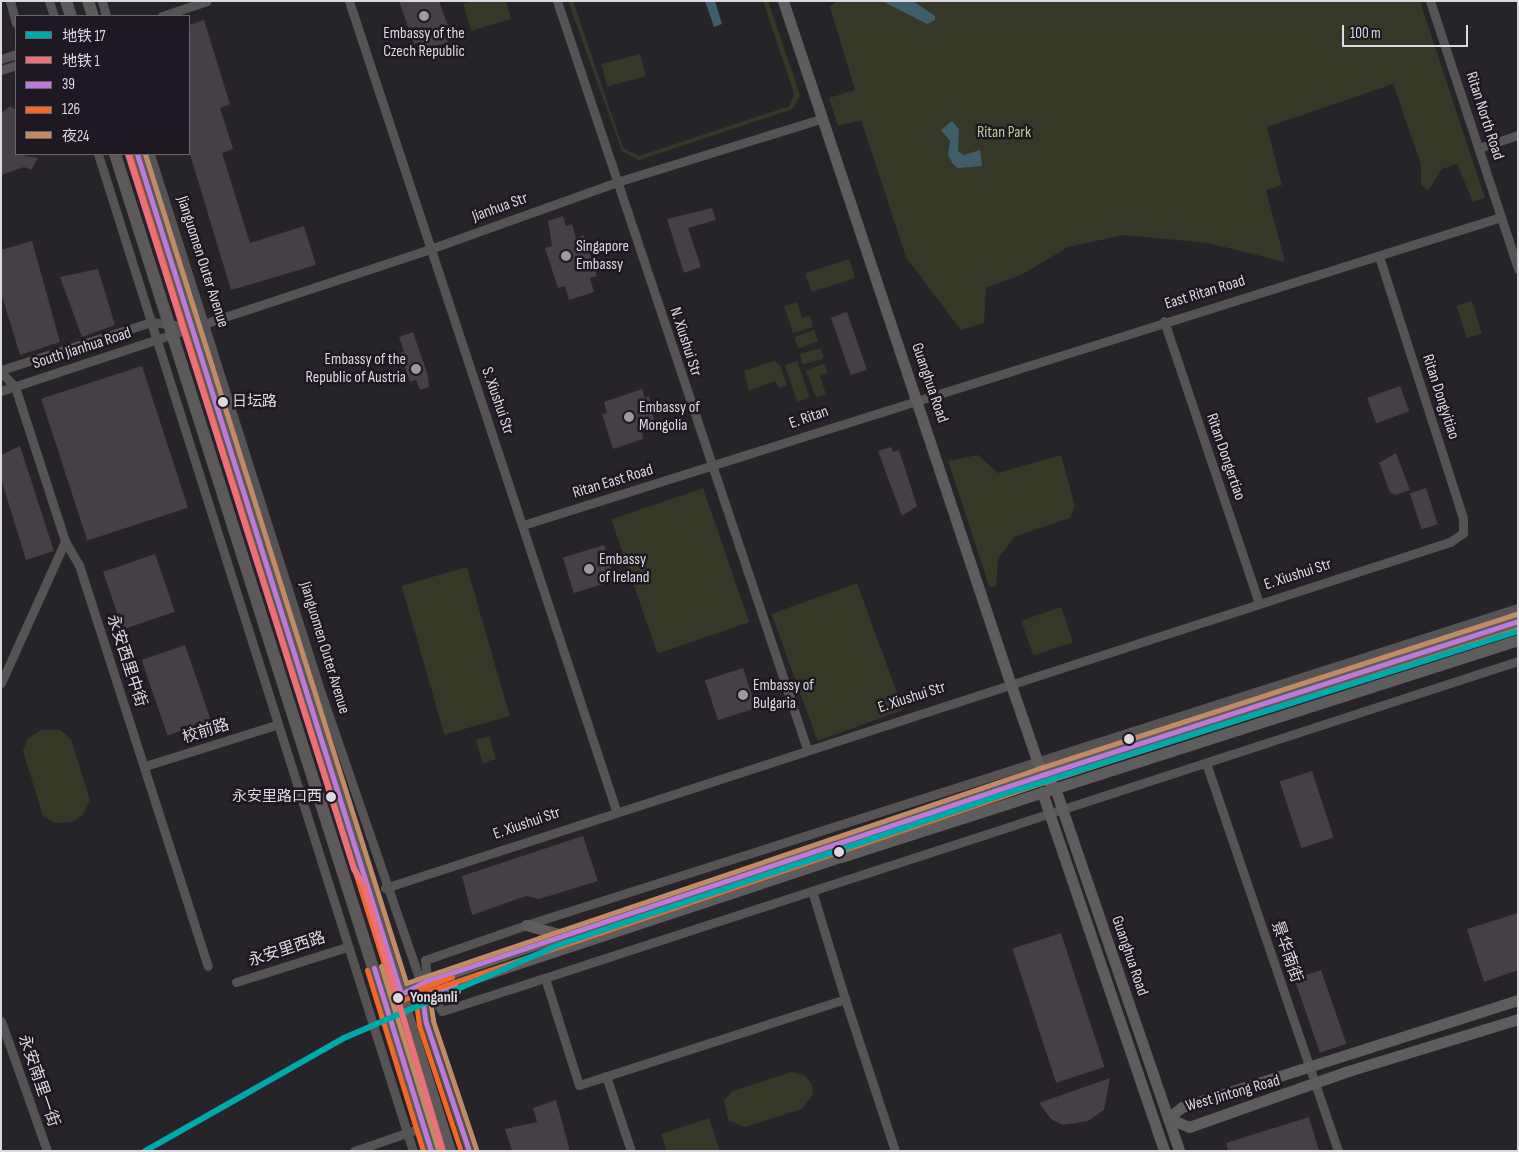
<!DOCTYPE html>
<html>
<head>
<meta charset="utf-8">
<style>
	body { margin:0 }
	#map { position:relative; width:1519px; height:1152px; overflow:hidden; background:#262329; font-family:"Sofia Sans Condensed","Noto Sans SC",sans-serif }
	div>[style] { position:absolute }
	[style*='--x'] { left:calc(var(--x)*1px); top:calc(var(--y)*1px); width:calc(var(--w)*1px); rotate:calc(var(--a)*1deg) }
	.green>* { inset:0; background:#353827; transform-origin:0 0 }
	.water>* { inset:0; background:#3e5e6c }
	.building>* { inset:0; background:#463f45; transform-origin:0 0 }
	.minor>* { height:9px; margin:-4.5px; padding:0 4.5px; transform-origin:4.5px; border-radius:4.5px; background:#565354 }
	.major>* { height:11px; margin:-5.5px; padding:0 5.5px; transform-origin:5.5px; border-radius:5.5px; background:#5f5c5d }
	.highway>* { height:12px; margin:-6px; padding:0 6px; transform-origin:6px; border-radius:6px; background:#5c595b }
	.bus-1>* { height:5px; margin:-2.5px; padding:0 2.5px; transform-origin:2.5px; border-radius:2.5px; background:#bd7bd9 }
	.bus-2>* { height:5px; margin:-2.5px; padding:0 2.5px; transform-origin:2.5px; border-radius:2.5px; background:#f36827 }
	.bus-3>* { height:5px; margin:-2.5px; padding:0 2.5px; transform-origin:2.5px; border-radius:2.5px; background:#c18c65 }
	.metro-1>* { height:6px; margin:-3px; padding:0 3px; transform-origin:3px; border-radius:3px; background:#00a9a9 }
	.metro-2>* { height:6px; margin:-3px; padding:0 3px; transform-origin:3px; border-radius:3px; background:#eb7078 }
	.dots>* { width:14px; height:14px; translate:-50% -50%; box-sizing:border-box; border:2px solid #1d1821; border-radius:50% }
	span { translate:-50% -50%; white-space:nowrap; text-align:center; line-height:1.15; -webkit-text-stroke:5px #1d1821; paint-order:stroke }
	.bus-label { font-size:15px; color:#ddd9e0 }
	.left { translate:0 -50%; text-align:left }
	.right { translate:-100% -50%; text-align:right }
	.poi-label { font-size:16px; color:#ddd9e0 }
	.street-label { font-size:16px; color:#ddd9e0 }
	.park-label { font-size:16px; color:#becb92 }
	.stop-label { font-size:16px; color:#ddd9e0; font-weight:700 }
	.frame { position:absolute; inset:0; border:2px solid #ddd9e0; pointer-events:none }
	.legend { position:absolute; left:15px; top:15px; width:175px; height:140px; box-sizing:border-box; background:#1d1821; border:1px solid #6a656d; margin:0; padding:6px 9px; list-style:none; font-size:15px; color:#ddd9e0 }
	.legend li { display:flex; align-items:center; gap:10px; height:25px }
	.legend b { width:25px; border:1px solid #6a656d }
	.scale { position:absolute; left:1342px; top:25px; width:126px; height:22px; box-sizing:border-box; border:2px solid #ddd9e0; border-top:0; padding-left:6px; font-size:15px; line-height:18px; white-space:nowrap; color:#ddd9e0; -webkit-text-stroke:4px #1d1821; paint-order:stroke }
</style>
</head>
<body>
<div id="map">
	<div class="green">
		<i style="clip-path:polygon(472px 1px,506px 1px,511px 19px,471px 31px,463px 4px)"></i>
		<i style="clip-path:polygon(568px 1px,573px 1px,623px 148px,639px 156px,790px 106px,794px 93px,763px 1px,768px 1px,800px 95px,793px 109px,639px 160px,622px 151px)"></i>
		<i style="clip-path:polygon(837px 1px,1420px 1px,1485px 198px,1473px 202px,1457px 164px,1442px 169px,1428px 191px,1421px 184px,1421px 164px,1393px 84px,1267px 127px,1282px 185px,1266px 190px,1285px 262px,1208px 243px,1124px 235px,1068px 247px,1023px 274px,986px 288px,984px 323px,961px 330px,906px 257px,861px 120px,838px 126px,829px 98px,855px 90px,830px 7px)"></i>
		<i style="left:640px;top:54px;width:23px;height:40px;rotate:75deg"></i>
		<i style="left:849px;top:259px;width:20px;height:46px;rotate:72deg"></i>
		<i style="left:1472px;top:301px;width:34px;height:16px;rotate:73deg"></i>
		<i style="clip-path:polygon(797px 302px,802px 318px,810px 316px,813px 327px,793px 333px,784px 306px)"></i>
		<i style="left:814px;top:330px;width:12px;height:21px;rotate:70deg"></i>
		<i style="left:821px;top:348px;width:11px;height:22px;rotate:75deg"></i>
		<i style="clip-path:polygon(774px 361px,780px 365px,787px 385px,779px 388px,775px 381px,749px 391px,744px 371px)"></i>
		<i style="left:797px;top:361px;width:39px;height:13px;rotate:71deg"></i>
		<i style="clip-path:polygon(824px 364px,828px 373px,820px 376px,826px 394px,816px 398px,806px 370px)"></i>
		<i style="clip-path:polygon(978px 455px,998px 473px,1061px 455px,1075px 506px,1070px 518px,1014px 537px,998px 559px,996px 587px,989px 586px,948px 461px)"></i>
		<i style="left:703px;top:488px;width:142px;height:97px;rotate:71deg"></i>
		<i style="left:467px;top:567px;width:155px;height:68px;rotate:74deg"></i>
		<i style="left:857px;top:583px;width:135px;height:91px;rotate:70deg"></i>
		<i style="left:1061px;top:607px;width:37px;height:42px;rotate:71deg"></i>
		<i style="clip-path:polygon(41px 730px,60px 730px,71px 739px,90px 800px,83px 815px,72px 822px,55px 823px,43px 816px,23px 751px,27px 739px)"></i>
		<i style="left:489px;top:736px;width:24px;height:14px;rotate:73deg"></i>
		<i style="clip-path:polygon(791px 1072px,804px 1075px,812px 1084px,813px 1095px,802px 1109px,745px 1127px,728px 1120px,724px 1100px,733px 1091px)"></i>
		<i style="clip-path:polygon(709px 1118px,720px 1151px,667px 1151px,661px 1134px)"></i>
	</div>
	<div class="water">
		<i style="clip-path:polygon(705px 1px,715px 1px,722px 24px,714px 27px)"></i>
		<i style="clip-path:polygon(882px 1px,913px 1px,935px 16px,935px 20px,927px 24px)"></i>
		<i style="clip-path:polygon(952px 121px,959px 129px,958px 151px,964px 155px,980px 150px,982px 166px,958px 168px,953px 164px,948px 155px,950px 141px,941px 130px)"></i>
	</div>
	<div class="building">
		<i style="clip-path:polygon(399px 1px,439px 1px,450px 32px,445px 33px,448px 42px,423px 50px,420px 42px,414px 44px)"></i>
		<i style="clip-path:polygon(204px 20px,230px 104px,220px 108px,233px 149px,222px 153px,250px 243px,304px 226px,316px 265px,231px 290px,189px 151px,189px 25px)"></i>
		<i style="clip-path:polygon(10px 106px,16px 110px,16px 154px,38px 158px,31px 170px,24px 167px,1px 175px,1px 113px)"></i>
		<i style="clip-path:polygon(712px 208px,716px 220px,688px 228px,701px 267px,684px 273px,667px 219px)"></i>
		<i style="clip-path:polygon(563px 216px,566px 226px,572px 224px,576px 238px,584px 235px,597px 276px,590px 278px,594px 292px,569px 300px,565px 286px,558px 288px,545px 248px,552px 246px,548px 221px)"></i>
		<i style="clip-path:polygon(32px 241px,60px 342px,20px 355px,1px 293px,1px 250px)"></i>
		<i style="clip-path:polygon(98px 269px,115px 325px,82px 337px,60px 277px)"></i>
		<i style="left:847px;top:312px;width:61px;height:17px;rotate:71deg"></i>
		<i style="clip-path:polygon(413px 332px,428px 376px,429px 387px,420px 390px,416px 380px,410px 382px,400px 353px,404px 352px,399px 337px)"></i>
		<i style="left:142px;top:366px;width:149px;height:106px;rotate:72deg"></i>
		<i style="left:1400px;top:386px;width:27px;height:35px;rotate:70deg"></i>
		<i style="clip-path:polygon(642px 389px,645px 398px,649px 396px,656px 429px,642px 433px,643px 439px,613px 449px,602px 414px,607px 413px,604px 402px)"></i>
		<i style="clip-path:polygon(20px 446px,54px 551px,26px 560px,1px 479px,1px 455px)"></i>
		<i style="clip-path:polygon(891px 447px,893px 452px,899px 450px,917px 506px,902px 516px,878px 451px)"></i>
		<i style="clip-path:polygon(1396px 453px,1410px 490px,1395px 495px,1390px 492px,1379px 463px)"></i>
		<i style="left:1426px;top:488px;width:38px;height:17px;rotate:72deg"></i>
		<i style="left:604px;top:545px;width:37px;height:43px;rotate:73deg"></i>
		<i style="left:155px;top:554px;width:61px;height:55px;rotate:71deg"></i>
		<i style="left:185px;top:645px;width:80px;height:46px;rotate:71deg"></i>
		<i style="left:743px;top:668px;width:42px;height:40px;rotate:72deg"></i>
		<i style="left:1312px;top:771px;width:70px;height:34px;rotate:72deg"></i>
		<i style="clip-path:polygon(583px 836px,598px 881px,539px 899px,526px 896px,472px 915px,462px 876px)"></i>
		<i style="clip-path:polygon(1518px 913px,1518px 970px,1484px 982px,1467px 929px)"></i>
		<i style="left:1061px;top:933px;width:141px;height:51px;rotate:72deg"></i>
		<i style="left:1321px;top:970px;width:78px;height:28px;rotate:71deg"></i>
		<i style="clip-path:polygon(1110px 1078px,1104px 1110px,1088px 1121px,1063px 1125px,1051px 1119px,1039px 1103px)"></i>
		<i style="clip-path:polygon(556px 1100px,570px 1151px,512px 1151px,505px 1129px,537px 1122px,533px 1108px)"></i>
		<i style="clip-path:polygon(1309px 1117px,1319px 1151px,1228px 1151px,1226px 1143px)"></i>
	</div>
	<div class="minor">
		<i style="--x:10;--y:1;--w:23;--a:75"></i>
		<i style="--x:49;--y:1;--w:16;--a:72"></i>
		<i style="--x:102;--y:1;--w:16;--a:75"></i>
		<i style="--x:349;--y:1;--w:852;--a:71.74"></i>
		<i style="--x:557;--y:1;--w:789;--a:71.52"></i>
		<i style="--x:1430;--y:1;--w:282;--a:71.8"></i>
		<i style="--x:162;--y:16;--w:47;--a:-18.4"></i>
		<i style="--x:1;--y:59;--w:16;--a:-18"></i>
		<i style="--x:1;--y:70;--w:16;--a:-18"></i>
		<i style="--x:1479;--y:148;--w:41;--a:-18.4"></i>
		<i style="--x:98;--y:154;--w:1046;--a:72.47"></i>
		<i style="--x:150;--y:154;--w:565;--a:72.4"></i>
		<i style="--x:321;--y:693;--w:308;--a:71"></i>
		<i style="--x:421;--y:984;--w:39;--a:83"></i>
		<i style="--x:426;--y:1023;--w:135;--a:71.4"></i>
		<i style="--x:1164;--y:321;--w:298;--a:71.4"></i>
		<i style="--x:1;--y:370;--w:157;--a:-17.7"></i>
		<i style="--x:151;--y:322;--w:40;--a:7.1"></i>
		<i style="--x:1;--y:372;--w:21;--a:47"></i>
		<i style="--x:15;--y:387;--w:162;--a:72"></i>
		<i style="--x:65;--y:541;--w:28;--a:60"></i>
		<i style="--x:79;--y:565;--w:421;--a:72.2"></i>
		<i style="--x:1;--y:391;--w:452;--a:-18.3"></i>
		<i style="--x:430;--y:249;--w:199;--a:-19.7"></i>
		<i style="--x:617;--y:182;--w:213;--a:-17.2"></i>
		<i style="--x:523;--y:525;--w:1025;--a:-17.48"></i>
		<i style="--x:299;--y:660;--w:30;--a:57"></i>
		<i style="--x:1;--y:683;--w:156;--a:-65.7"></i>
		<i style="--x:1206;--y:763;--w:410;--a:71.2"></i>
		<i style="--x:145;--y:766;--w:137;--a:-17.4"></i>
		<i style="--x:385;--y:888;--w:1120;--a:-18"></i>
		<i style="--x:1450;--y:542;--w:16;--a:-35"></i>
		<i style="--x:1463;--y:533;--w:15;--a:-90"></i>
		<i style="--x:1463;--y:518;--w:275;--a:-107.8"></i>
		<i style="--x:545;--y:978;--w:112;--a:72.4"></i>
		<i style="--x:579;--y:1085;--w:280;--a:-17.9"></i>
		<i style="--x:845;--y:999;--w:113;--a:-107"></i>
		<i style="--x:427;--y:981;--w:21;--a:-95"></i>
		<i style="--x:425;--y:960;--w:107;--a:-19.1"></i>
		<i style="--x:526;--y:925;--w:1041;--a:-17.72"></i>
		<i style="--x:236;--y:982;--w:116;--a:-17.5"></i>
		<i style="--x:430;--y:992;--w:22;--a:58"></i>
		<i style="--x:442;--y:1011;--w:14;--a:-17"></i>
		<i style="--x:455;--y:1007;--w:1118;--a:-18.03"></i>
		<i style="--x:845;--y:999;--w:160;--a:71.8"></i>
		<i style="--x:1;--y:1021;--w:138;--a:70.5"></i>
		<i style="--x:606;--y:1076;--w:79;--a:71.6"></i>
		<i style="--x:354;--y:1151;--w:74;--a:-18.9"></i>
	</div>
	<div class="major">
		<i style="--x:783;--y:1;--w:718;--a:71.57"></i>
		<i style="--x:1010;--y:682;--w:98;--a:71"></i>
		<i style="--x:1042;--y:775;--w:18;--a:45"></i>
		<i style="--x:1055;--y:788;--w:384;--a:71.1"></i>
		<i style="--x:1042;--y:792;--w:379;--a:71.2"></i>
		<i style="--x:526;--y:925;--w:41;--a:15.4"></i>
		<i style="--x:384;--y:999;--w:47;--a:-22.7"></i>
		<i style="--x:427;--y:981;--w:649;--a:-18.52"></i>
		<i style="--x:1042;--y:775;--w:500;--a:-17.93"></i>
		<i style="--x:1518;--y:1000;--w:353;--a:162.3"></i>
		<i style="--x:1182;--y:1107;--w:18;--a:142"></i>
		<i style="--x:1168;--y:1118;--w:23;--a:23"></i>
		<i style="--x:1189;--y:1127;--w:165;--a:-19.4"></i>
		<i style="--x:1345;--y:1072;--w:181;--a:-17"></i>
		<i style="--x:388;--y:1011;--w:51;--a:-23.1"></i>
		<i style="--x:435;--y:991;--w:428;--a:-18.3"></i>
		<i style="--x:841;--y:857;--w:711;--a:-17.77"></i>
	</div>
	<div class="highway">
		<i style="--x:66;--y:1;--w:16;--a:72"></i>
		<i style="--x:88;--y:1;--w:16;--a:72"></i>
		<i style="--x:115;--y:154;--w:1046;--a:72.41"></i>
		<i style="--x:137;--y:154;--w:1045;--a:72.57"></i>
	</div>
	<div class="bus-1">
		<i style="--x:137;--y:154;--w:881;--a:72.55"></i>
		<i style="--x:401;--y:994;--w:29;--a:-27"></i>
		<i style="--x:427;--y:981;--w:649;--a:-18.52"></i>
		<i style="--x:1042;--y:775;--w:500;--a:-17.93"></i>
		<i style="--x:374;--y:968;--w:192;--a:72.7"></i>
		<i style="--x:455;--y:984;--w:35;--a:160"></i>
		<i style="--x:422;--y:996;--w:27;--a:82"></i>
		<i style="--x:426;--y:1023;--w:135;--a:71.4"></i>
	</div>
	<div class="bus-2">
		<i style="--x:130;--y:156;--w:881;--a:72.55"></i>
		<i style="--x:394;--y:996;--w:7;--a:45"></i>
		<i style="--x:399;--y:1001;--w:681;--a:-18.75"></i>
		<i style="--x:1044;--y:782;--w:498;--a:-17.9"></i>
		<i style="--x:367;--y:970;--w:189;--a:72.8"></i>
		<i style="--x:452;--y:977;--w:35;--a:160"></i>
		<i style="--x:419;--y:989;--w:8;--a:120"></i>
		<i style="--x:415;--y:996;--w:29;--a:82"></i>
		<i style="--x:419;--y:1025;--w:133;--a:71.6"></i>
	</div>
	<div class="bus-3">
		<i style="--x:145;--y:154;--w:869;--a:72.52"></i>
		<i style="--x:406;--y:983;--w:669;--a:-18.73"></i>
		<i style="--x:1040;--y:768;--w:500;--a:-17.93"></i>
		<i style="--x:381;--y:966;--w:192;--a:72.7"></i>
		<i style="--x:458;--y:991;--w:30;--a:160"></i>
		<i style="--x:430;--y:1001;--w:20;--a:81"></i>
		<i style="--x:433;--y:1021;--w:135;--a:71.4"></i>
	</div>
	<div class="metro-1">
		<i style="--x:145;--y:1151;--w:229;--a:-29.6"></i>
		<i style="--x:344;--y:1038;--w:234;--a:-23.4"></i>
		<i style="--x:559;--y:945;--w:468;--a:-18.7"></i>
		<i style="--x:1002;--y:795;--w:541;--a:-17.63"></i>
	</div>
	<div class="metro-2">
		<i style="--x:128;--y:154;--w:750;--a:72.46"></i>
		<i style="--x:354;--y:869;--w:20;--a:60"></i>
		<i style="--x:364;--y:886;--w:277;--a:73.4"></i>
	</div>
	<div class="dots">
		<i style="left:424px;top:16px;background:#9d99a0"></i>
		<i style="left:566px;top:256px;background:#9d99a0"></i>
		<i style="left:416px;top:369px;background:#9d99a0"></i>
		<i style="left:223px;top:402px;background:#ddd9e0"></i>
		<i style="left:629px;top:417px;background:#9d99a0"></i>
		<i style="left:589px;top:569px;background:#9d99a0"></i>
		<i style="left:743px;top:695px;background:#9d99a0"></i>
		<i style="left:1129px;top:739px;background:#ddd9e0"></i>
		<i style="left:331px;top:797px;background:#ddd9e0"></i>
		<i style="left:839px;top:852px;background:#ddd9e0"></i>
		<i style="left:398px;top:998px;background:#ddd9e0"></i>
	</div>
	<div class="bus-label">
		<span class="left" style="left:232px;top:402px">日坛路</span>
		<span class="right" style="left:322px;top:797px">永安里路口西</span>
	</div>
	<div class="poi-label">
		<span style="left:424px;top:43px">Embassy of the<br>Czech Republic</span>
		<span class="left" style="left:576px;top:256px">Singapore<br>Embassy</span>
		<span class="right" style="left:406px;top:369px">Embassy of the<br>Republic of Austria</span>
		<span class="left" style="left:639px;top:417px">Embassy of<br>Mongolia</span>
		<span class="left" style="left:599px;top:569px">Embassy<br>of Ireland</span>
		<span class="left" style="left:753px;top:695px">Embassy of<br>Bulgaria</span>
	</div>
	<div class="street-label">
		<span style="left:1484px;top:116px;rotate:72deg">Ritan North Road</span>
		<span style="left:500px;top:208px;rotate:-20deg">Jianhua Str</span>
		<span style="left:202px;top:262px;rotate:72deg">Jianguomen Outer Avenue</span>
		<span style="left:1205px;top:293px;rotate:-17deg">East Ritan Road</span>
		<span style="left:685px;top:342px;rotate:72deg">N. Xiushui Str</span>
		<span style="left:82px;top:349px;rotate:-18deg">South Jianhua Road</span>
		<span style="left:929px;top:383px;rotate:71deg">Guanghua Road</span>
		<span style="left:1440px;top:397px;rotate:72deg">Ritan Dongyitiao</span>
		<span style="left:497px;top:401px;rotate:71deg">S. Xiushui Str</span>
		<span style="left:809px;top:418px;rotate:-19deg">E. Ritan</span>
		<span style="left:1225px;top:457px;rotate:71deg">Ritan Dongertiao</span>
		<span style="left:613px;top:482px;rotate:-17deg">Ritan East Road</span>
		<span style="left:1298px;top:575px;rotate:-18deg">E. Xiushui Str</span>
		<span style="left:324px;top:648px;rotate:73deg">Jianguomen Outer Avenue</span>
		<span style="left:126px;top:661px;rotate:72deg">永安西里中街</span>
		<span style="left:912px;top:698px;rotate:-18deg">E. Xiushui Str</span>
		<span style="left:206px;top:732px;rotate:-17deg">校前路</span>
		<span style="left:527px;top:824px;rotate:-19deg">E. Xiushui Str</span>
		<span style="left:287px;top:950px;rotate:-18deg">永安里西路</span>
		<span style="left:1286px;top:952px;rotate:71deg">景华南街</span>
		<span style="left:1129px;top:956px;rotate:71deg">Guanghua Road</span>
		<span style="left:38px;top:1081px;rotate:71deg">永安南里一街</span>
		<span style="left:1233px;top:1094px;rotate:-16deg">West Jintong Road</span>
	</div>
	<div class="park-label">
		<span style="left:1004px;top:133px">Ritan Park</span>
	</div>
	<div class="stop-label">
		<span class="left" style="left:410px;top:998px">Yonganli</span>
	</div>
	<div class="frame"></div>
	<ul class="legend">
	<li><b style="height:6px;background:#00a9a9"></b>地铁 17</li>
	<li><b style="height:6px;background:#eb7078"></b>地铁 1</li>
	<li><b style="height:6px;background:#bd7bd9"></b>39</li>
	<li><b style="height:6px;background:#f36827"></b>126</li>
	<li><b style="height:6px;background:#c18c65"></b>夜24</li>
	</ul>
	<div class="scale">100 m</div>
</div>
</body>
</html>
